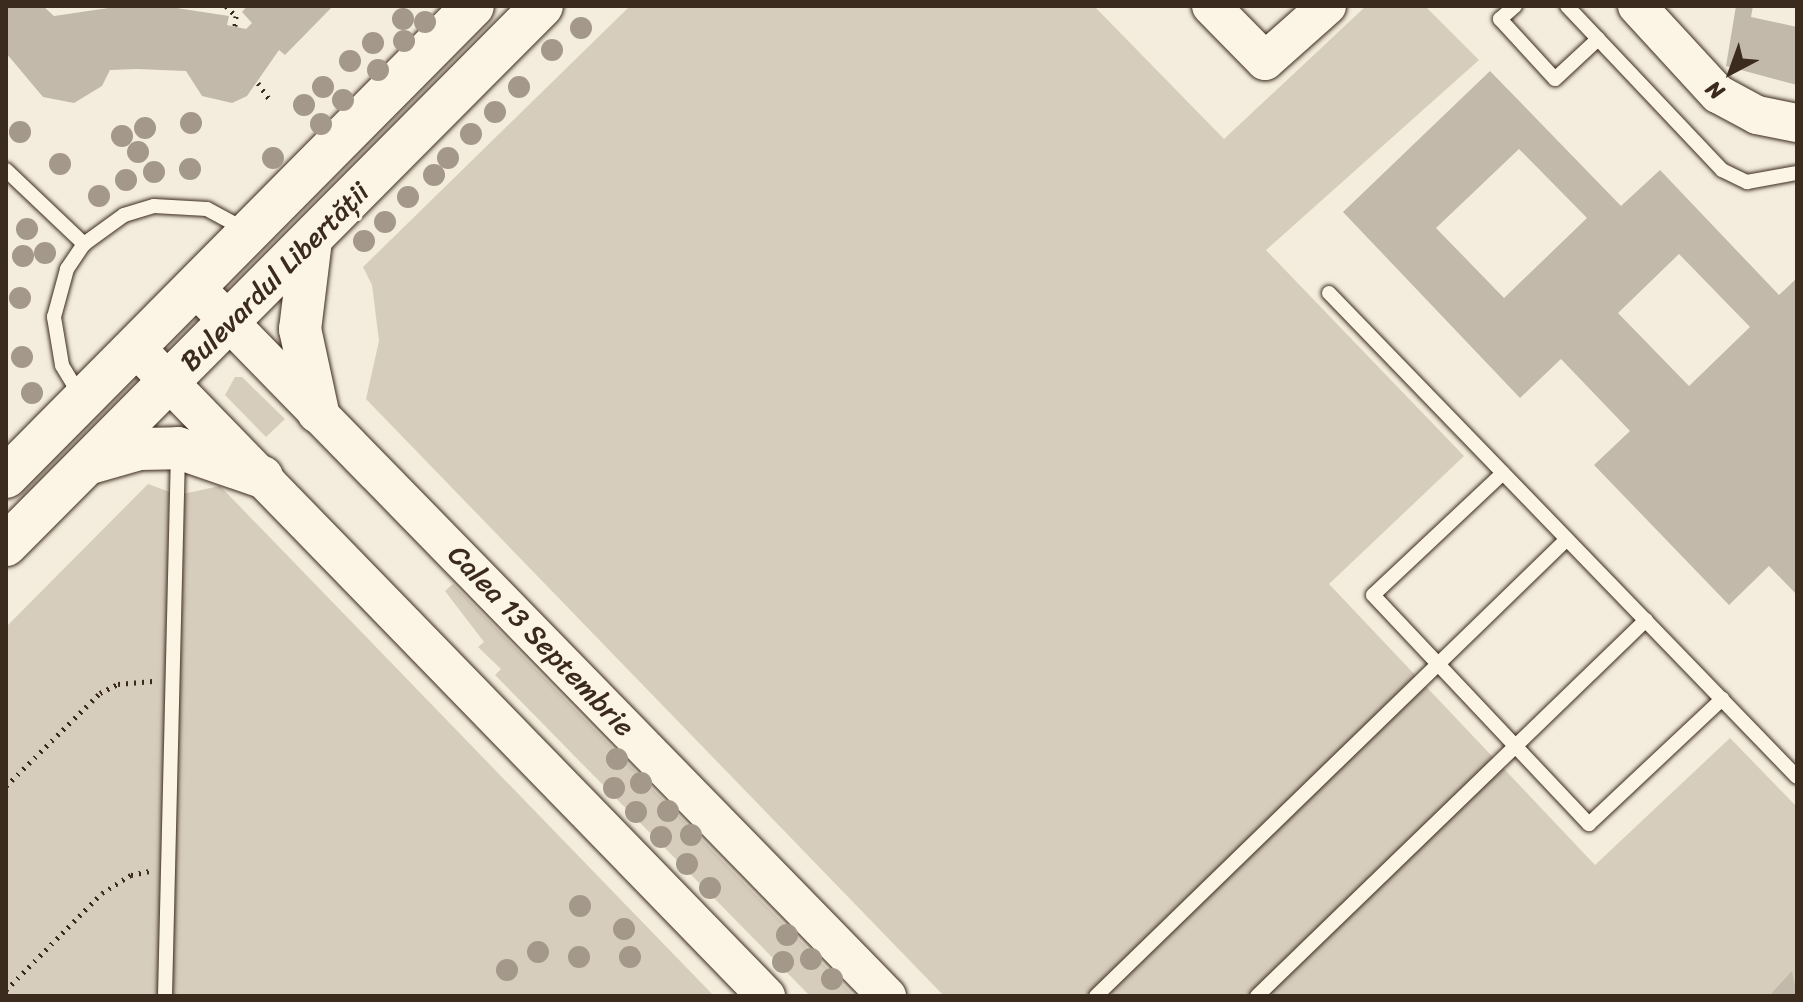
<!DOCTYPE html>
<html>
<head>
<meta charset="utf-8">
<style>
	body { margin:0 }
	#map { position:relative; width:1803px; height:1002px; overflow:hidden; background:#f4eddd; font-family:Sriracha,sans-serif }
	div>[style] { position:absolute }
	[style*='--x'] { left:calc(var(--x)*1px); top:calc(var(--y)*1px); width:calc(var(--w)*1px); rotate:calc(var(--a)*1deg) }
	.green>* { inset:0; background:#d6cdbd }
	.building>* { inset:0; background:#c3b9aa }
	.path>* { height:5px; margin-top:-2.5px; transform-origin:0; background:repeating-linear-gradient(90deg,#3b2a1e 0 2px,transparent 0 8px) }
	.roads { filter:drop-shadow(0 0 2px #3b2a1e) drop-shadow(0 0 2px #3b2a1e) }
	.lane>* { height:14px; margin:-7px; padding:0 7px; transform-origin:7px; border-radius:7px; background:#fcf5e5 }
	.secondary>* { height:38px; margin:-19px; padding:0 19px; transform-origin:19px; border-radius:19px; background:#fcf5e5 }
	.primary>* { height:42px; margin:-21px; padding:0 21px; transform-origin:21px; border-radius:21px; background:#fcf5e5 }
	.trees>* { width:22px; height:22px; margin:-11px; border-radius:50%; background:#a4988a }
	span { translate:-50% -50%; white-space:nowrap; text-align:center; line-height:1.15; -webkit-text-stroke:6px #fcf5e5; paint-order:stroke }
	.street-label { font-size:28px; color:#3b2a1e }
	.frame { position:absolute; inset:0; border:8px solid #3b2a1e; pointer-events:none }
	.north { position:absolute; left:1691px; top:32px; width:80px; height:80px; -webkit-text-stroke:6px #fcf5e5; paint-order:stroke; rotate:221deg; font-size:22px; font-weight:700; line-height:32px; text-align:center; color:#3b2a1e }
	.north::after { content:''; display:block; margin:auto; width:28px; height:36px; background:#3b2a1e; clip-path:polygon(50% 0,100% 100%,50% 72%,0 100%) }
</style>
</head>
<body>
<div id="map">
	<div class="green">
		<i style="clip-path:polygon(630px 6px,1094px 6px,1224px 139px,1366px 6px,1425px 6px,1479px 60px,1266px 250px,1464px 456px,1329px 584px,1595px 865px,1730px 738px,1797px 807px,1797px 996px,944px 996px,366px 399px,379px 341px,372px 285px,363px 267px)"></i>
		<i style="clip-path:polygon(235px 377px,242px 377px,285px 419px,266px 437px,225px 395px)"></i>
		<i style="clip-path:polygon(148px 484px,178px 495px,220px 486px,714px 996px,6px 996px,6px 627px)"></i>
		<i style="clip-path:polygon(453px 584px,854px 996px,810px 996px,495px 675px,501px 669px,478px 647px,484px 642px,445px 591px)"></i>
	</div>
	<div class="building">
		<i style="clip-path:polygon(6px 6px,43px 6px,54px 16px,122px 6px,170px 7px,229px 16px,227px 25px,246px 29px,252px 23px,242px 12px,247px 6px,333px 6px,285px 55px,279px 50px,247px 96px,232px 103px,202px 96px,186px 71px,137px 69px,110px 70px,102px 86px,74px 103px,43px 97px,6px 53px)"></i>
		<i style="clip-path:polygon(1736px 6px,1753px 6px,1751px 17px,1797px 27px,1797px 85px,1726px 66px)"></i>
		<i style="clip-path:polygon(evenodd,1490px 71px,1621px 206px,1660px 170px,1779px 295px,1797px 278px,1797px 595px,1769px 566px,1729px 605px,1594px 465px,1630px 431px,1561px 359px,1520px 398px,1343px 212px,1490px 71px,1519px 149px,1587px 218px,1504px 298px,1436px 228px,1519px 149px,1490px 71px,1679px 254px,1750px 327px,1689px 386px,1618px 313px,1679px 254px)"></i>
		<i style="clip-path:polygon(1792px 971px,1797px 996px,1769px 996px)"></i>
	</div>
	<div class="path">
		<i style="--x:226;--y:6;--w:14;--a:45"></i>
		<i style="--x:236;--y:16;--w:10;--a:96"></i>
		<i style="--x:258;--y:83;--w:19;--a:55"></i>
		<i style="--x:6;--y:786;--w:132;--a:-44.7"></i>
		<i style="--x:100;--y:693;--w:20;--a:-27"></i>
		<i style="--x:118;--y:684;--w:35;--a:-5"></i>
		<i style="--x:6;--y:990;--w:136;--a:-45.3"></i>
		<i style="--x:102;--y:893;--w:34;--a:-32"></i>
		<i style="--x:131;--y:875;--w:19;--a:-12"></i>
	</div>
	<div class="roads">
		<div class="lane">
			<i style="--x:1515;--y:6;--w:20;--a:139"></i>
			<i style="--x:1500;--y:19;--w:81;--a:47.5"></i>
			<i style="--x:1555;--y:79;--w:59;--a:-42.9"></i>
			<i style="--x:1567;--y:6;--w:226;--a:46.6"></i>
			<i style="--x:1722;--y:170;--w:28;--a:26"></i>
			<i style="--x:1747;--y:182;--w:51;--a:-10.2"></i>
			<i style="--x:6;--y:170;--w:108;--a:43.5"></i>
			<i style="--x:1329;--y:293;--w:673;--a:45.96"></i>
			<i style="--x:81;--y:397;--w:37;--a:-121"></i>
			<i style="--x:62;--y:365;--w:49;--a:-99.5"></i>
			<i style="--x:54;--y:317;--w:50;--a:-74.8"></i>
			<i style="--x:67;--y:269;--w:30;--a:-56"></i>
			<i style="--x:84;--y:244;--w:49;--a:-35.9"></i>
			<i style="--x:124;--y:215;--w:31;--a:-17"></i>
			<i style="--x:154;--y:206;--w:53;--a:3.2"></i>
			<i style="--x:207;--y:209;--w:42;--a:28.4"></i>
			<i style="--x:1503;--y:473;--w:178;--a:136.8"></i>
			<i style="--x:1373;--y:595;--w:315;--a:46.7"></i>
			<i style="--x:1589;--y:824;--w:183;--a:-43.2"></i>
			<i style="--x:165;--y:996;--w:543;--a:-88.63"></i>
			<i style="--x:1096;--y:996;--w:656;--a:-44.14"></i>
			<i style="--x:1257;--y:996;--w:541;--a:-44.03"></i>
		</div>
		<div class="secondary">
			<i style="--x:1211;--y:6;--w:77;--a:45.5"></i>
			<i style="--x:1265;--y:61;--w:83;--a:-41.6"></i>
			<i style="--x:1637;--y:6;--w:120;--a:47.4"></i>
			<i style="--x:1718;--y:94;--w:44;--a:28.3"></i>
			<i style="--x:1757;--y:115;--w:41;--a:11.3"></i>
			<i style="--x:195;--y:287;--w:991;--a:45.7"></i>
			<i style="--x:136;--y:348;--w:904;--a:45.81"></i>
		</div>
		<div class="primary">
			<i style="--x:311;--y:240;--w:90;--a:97"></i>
			<i style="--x:300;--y:329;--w:85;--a:77.8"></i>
			<i style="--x:90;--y:463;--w:51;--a:-15.9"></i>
			<i style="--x:139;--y:449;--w:39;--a:-1"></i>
			<i style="--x:178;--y:448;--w:89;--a:19"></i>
			<i style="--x:6;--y:477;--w:663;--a:-45.24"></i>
			<i style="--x:6;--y:545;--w:760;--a:-45.16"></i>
		</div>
	</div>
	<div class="trees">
		<i style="left:403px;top:19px"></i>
		<i style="left:425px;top:22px"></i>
		<i style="left:581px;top:28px"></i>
		<i style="left:404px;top:41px"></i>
		<i style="left:373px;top:43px"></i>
		<i style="left:552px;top:50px"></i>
		<i style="left:350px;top:61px"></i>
		<i style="left:378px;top:70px"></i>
		<i style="left:323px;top:87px"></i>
		<i style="left:519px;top:87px"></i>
		<i style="left:343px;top:100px"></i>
		<i style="left:304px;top:105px"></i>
		<i style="left:495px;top:112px"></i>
		<i style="left:191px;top:123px"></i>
		<i style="left:321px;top:124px"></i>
		<i style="left:145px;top:128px"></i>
		<i style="left:20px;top:132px"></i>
		<i style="left:471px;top:134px"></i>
		<i style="left:122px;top:136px"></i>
		<i style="left:138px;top:152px"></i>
		<i style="left:273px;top:158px"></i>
		<i style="left:448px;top:158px"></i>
		<i style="left:60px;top:164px"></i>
		<i style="left:190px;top:169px"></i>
		<i style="left:154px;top:172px"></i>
		<i style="left:434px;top:175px"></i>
		<i style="left:126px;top:180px"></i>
		<i style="left:99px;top:196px"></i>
		<i style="left:408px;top:197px"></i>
		<i style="left:385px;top:222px"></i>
		<i style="left:27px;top:229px"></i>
		<i style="left:364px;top:241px"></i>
		<i style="left:45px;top:253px"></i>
		<i style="left:23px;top:256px"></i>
		<i style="left:20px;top:298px"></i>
		<i style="left:22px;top:357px"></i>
		<i style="left:32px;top:393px"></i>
		<i style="left:617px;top:759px"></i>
		<i style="left:641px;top:783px"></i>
		<i style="left:614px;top:788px"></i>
		<i style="left:668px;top:811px"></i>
		<i style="left:636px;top:812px"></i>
		<i style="left:691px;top:835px"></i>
		<i style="left:661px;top:837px"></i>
		<i style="left:687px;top:864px"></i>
		<i style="left:710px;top:888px"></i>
		<i style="left:580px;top:906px"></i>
		<i style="left:624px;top:929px"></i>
		<i style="left:787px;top:935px"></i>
		<i style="left:538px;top:952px"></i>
		<i style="left:579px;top:957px"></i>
		<i style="left:630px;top:957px"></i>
		<i style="left:811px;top:959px"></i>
		<i style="left:783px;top:962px"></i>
		<i style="left:507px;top:970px"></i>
		<i style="left:832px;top:979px"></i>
	</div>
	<div class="street-label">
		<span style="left:275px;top:277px;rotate:-45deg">Bulevardul Libertății</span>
		<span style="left:541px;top:641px;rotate:46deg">Calea 13 Septembrie</span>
	</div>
	<div class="frame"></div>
	<div class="north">N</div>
</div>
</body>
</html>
